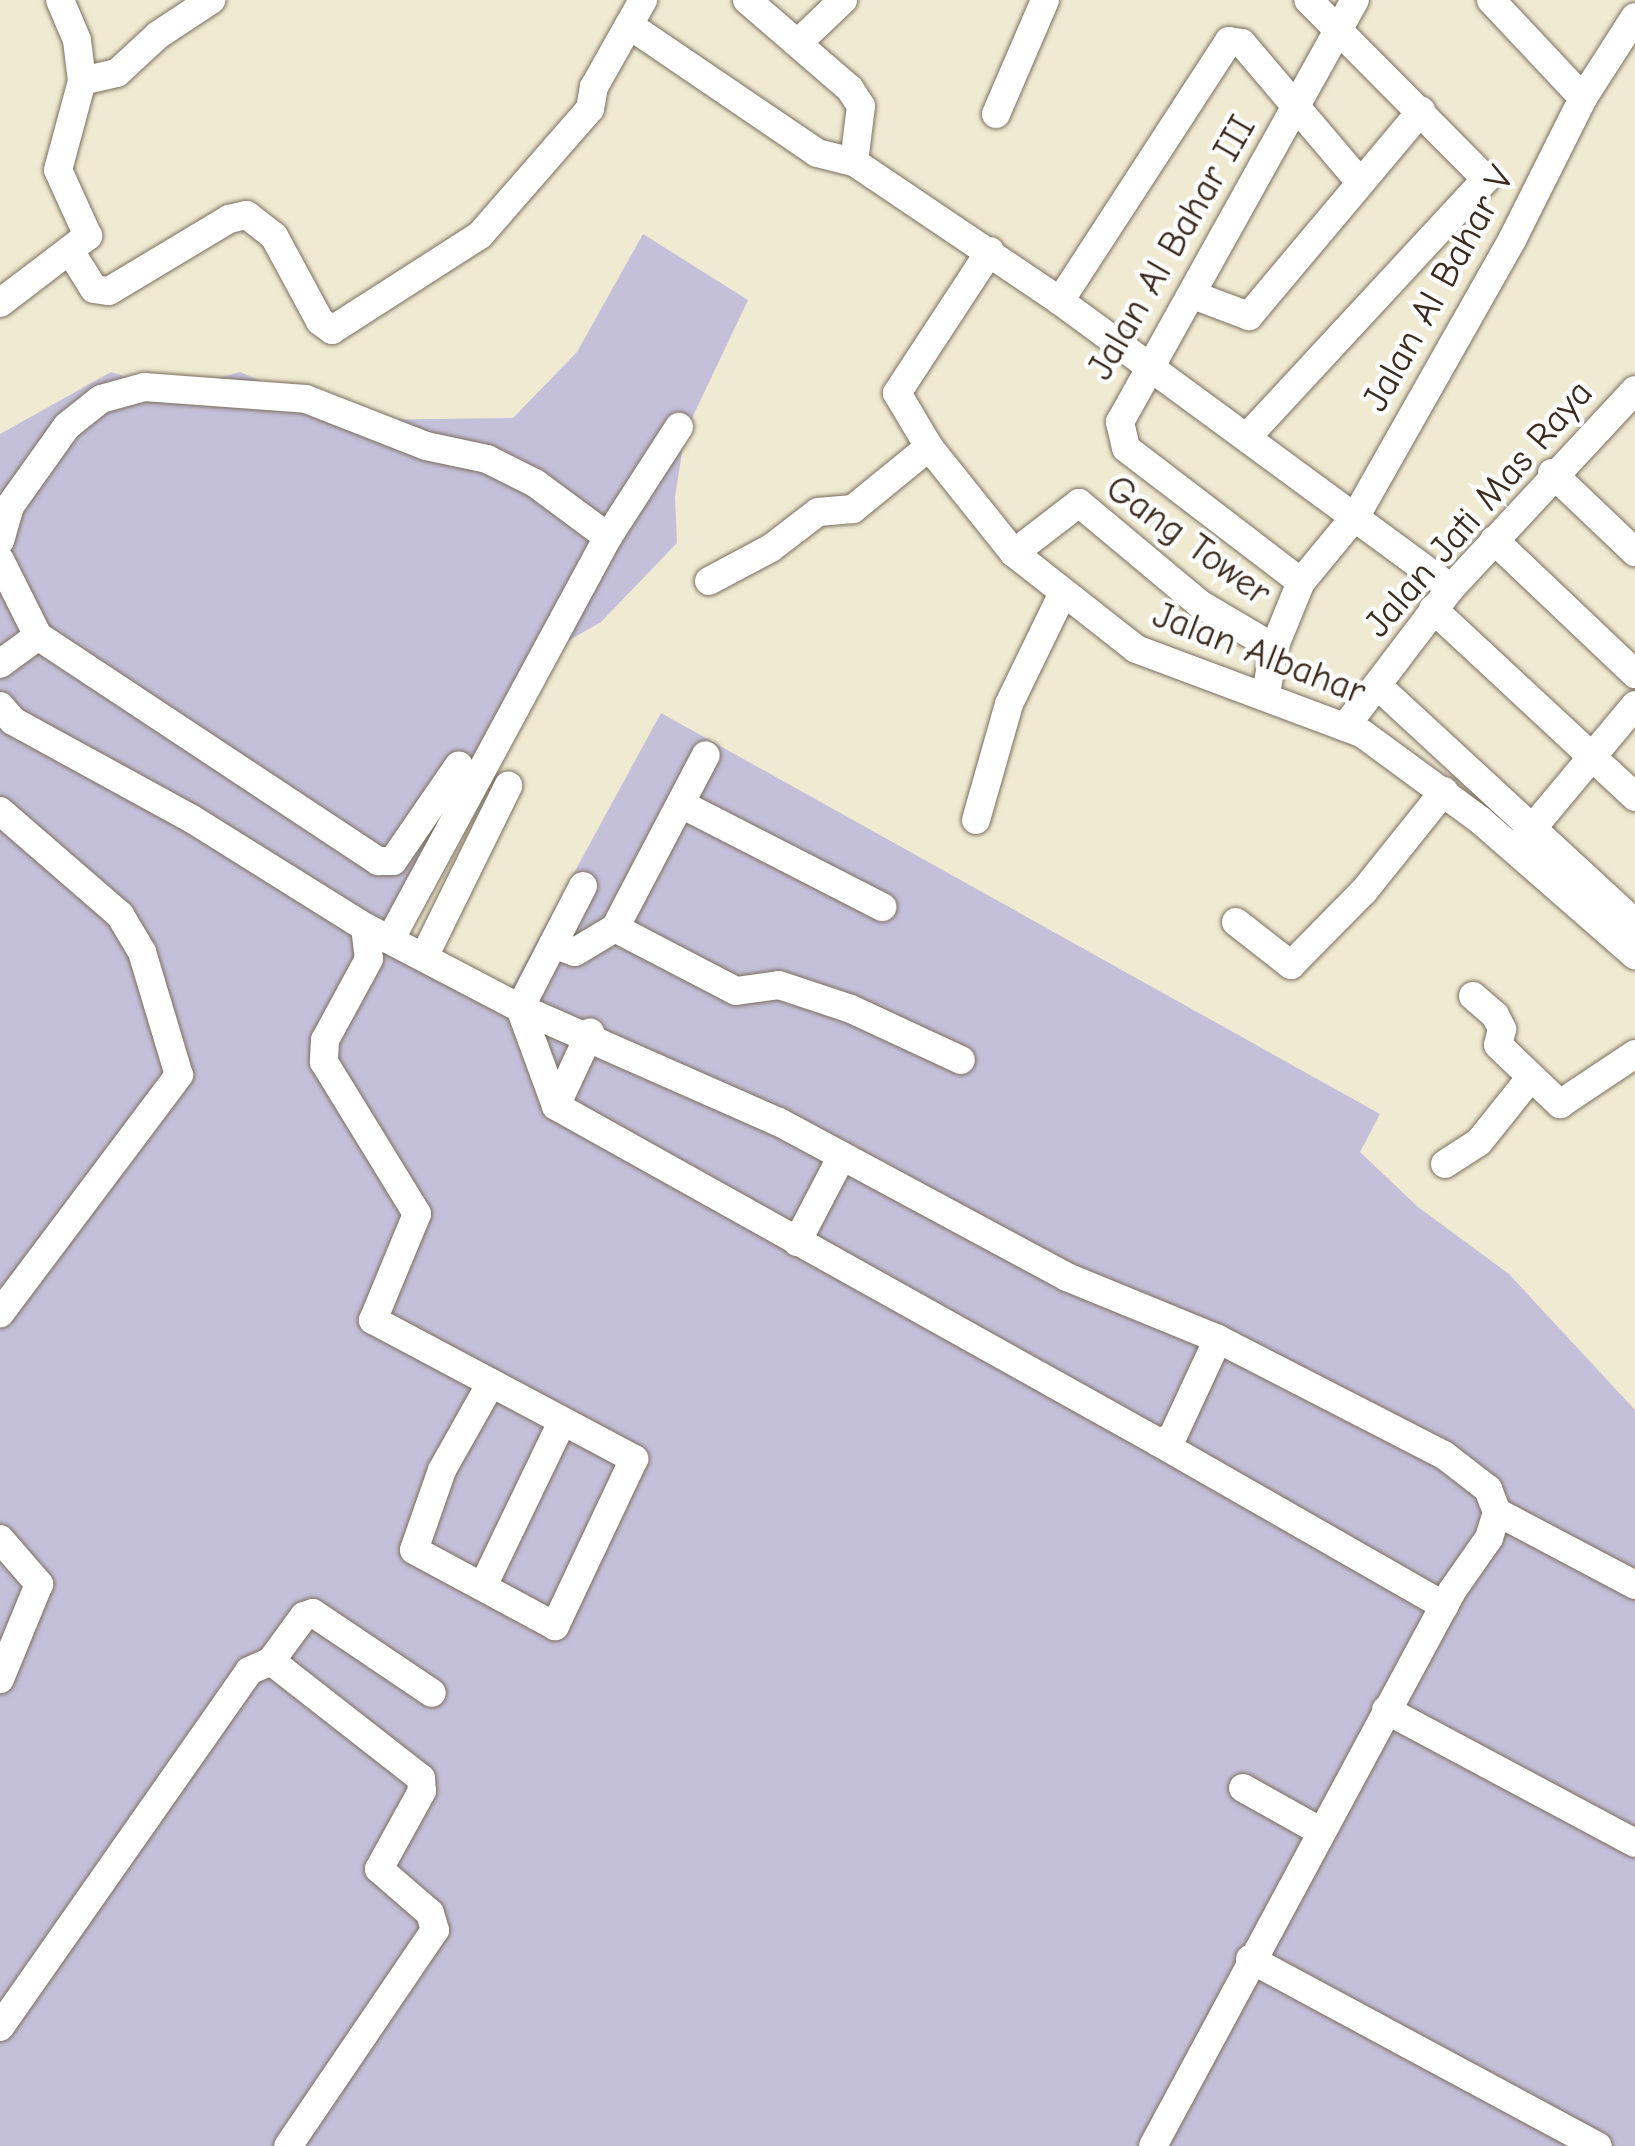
<!DOCTYPE html>
<html>
<head>
<meta charset="utf-8">
<style>
	body { margin:0 }
	#map { position:relative; width:1635px; height:2146px; overflow:hidden; background:#f0ead2; font-family:"Comic Neue",sans-serif }
	div>[style] { position:absolute }
	[style*='--x'] { left:calc(var(--x)*1px); top:calc(var(--y)*1px); width:calc(var(--w)*1px); rotate:calc(var(--a)*1deg) }
	.industrial>* { inset:0; background:#c5c0da }
	.roads { filter:drop-shadow(0 0 2px #7a6d5d) drop-shadow(0 0 2px #7a6d5d) }
	.minor>* { height:28px; margin:-14px; padding:0 14px; transform-origin:14px; border-radius:14px; background:#fff }
	span { translate:-50% -50%; white-space:nowrap; text-align:center; line-height:1.15; -webkit-text-stroke:9px #fff; paint-order:stroke }
	.street-label { font-size:38px; color:#3b2a1e }
</style>
</head>
<body>
<div id="map">
	<div class="industrial">
		<i style="clip-path:polygon(643px 234px,748px 300px,685px 433px,675px 497px,677px 543px,601px 622px,554px 649px,388px 922px,508px 994px,661px 713px,1380px 1114px,1360px 1152px,1418px 1207px,1509px 1274px,1635px 1410px,1635px 2146px,0 2146px,0 434px,111px 372px,172px 391px,240px 372px,354px 420px,513px 418px,577px 352px)"></i>
	</div>
	<div class="roads">
		<div class="minor">
			<i style="--x:747;--y:0;--w:136;--a:40.8"></i>
			<i style="--x:850;--y:89;--w:20;--a:57"></i>
			<i style="--x:861;--y:106;--w:56;--a:97.1"></i>
			<i style="--x:854;--y:162;--w:249;--a:34"></i>
			<i style="--x:1060;--y:301;--w:485;--a:36.3"></i>
			<i style="--x:1491;--y:0;--w:134;--a:46.8"></i>
			<i style="--x:629;--y:25;--w:227;--a:34.2"></i>
			<i style="--x:817;--y:153;--w:38;--a:14"></i>
			<i style="--x:799;--y:42;--w:61;--a:-43.7"></i>
			<i style="--x:82;--y:81;--w:36;--a:-13"></i>
			<i style="--x:117;--y:73;--w:56;--a:-42.8"></i>
			<i style="--x:158;--y:35;--w:64;--a:-33.4"></i>
			<i style="--x:996;--y:114;--w:124;--a:-66.7"></i>
			<i style="--x:990;--y:251;--w:170;--a:123.2"></i>
			<i style="--x:897;--y:393;--w:63;--a:59.3"></i>
			<i style="--x:929;--y:447;--w:136;--a:51.3"></i>
			<i style="--x:1014;--y:553;--w:155;--a:38.2"></i>
			<i style="--x:1136;--y:649;--w:242;--a:20.5"></i>
			<i style="--x:1363;--y:734;--w:145;--a:36.3"></i>
			<i style="--x:1480;--y:820;--w:206;--a:41.1"></i>
			<i style="--x:72;--y:254;--w:41;--a:57.8"></i>
			<i style="--x:94;--y:289;--w:15;--a:8"></i>
			<i style="--x:109;--y:291;--w:140;--a:-31"></i>
			<i style="--x:229;--y:219;--w:18;--a:-13"></i>
			<i style="--x:247;--y:215;--w:34;--a:38"></i>
			<i style="--x:274;--y:236;--w:97;--a:61.6"></i>
			<i style="--x:320;--y:321;--w:15;--a:37"></i>
			<i style="--x:332;--y:330;--w:176;--a:-32.7"></i>
			<i style="--x:480;--y:235;--w:167;--a:-48.9"></i>
			<i style="--x:590;--y:109;--w:22;--a:-80"></i>
			<i style="--x:594;--y:87;--w:100;--a:-60.6"></i>
			<i style="--x:1193;--y:295;--w:60;--a:20.6"></i>
			<i style="--x:1249;--y:316;--w:268;--a:-50"></i>
			<i style="--x:1060;--y:301;--w:310;--a:-57"></i>
			<i style="--x:1229;--y:41;--w:13;--a:9"></i>
			<i style="--x:1242;--y:43;--w:181;--a:49.7"></i>
			<i style="--x:0;--y:303;--w:111;--a:-37.3"></i>
			<i style="--x:88;--y:236;--w:72;--a:-114.4"></i>
			<i style="--x:58;--y:170;--w:92;--a:-74.9"></i>
			<i style="--x:82;--y:81;--w:41;--a:-97"></i>
			<i style="--x:77;--y:40;--w:43;--a:-113"></i>
			<i style="--x:1248;--y:436;--w:350;--a:-47.2"></i>
			<i style="--x:1486;--y:179;--w:252;--a:-134.8"></i>
			<i style="--x:1552;--y:473;--w:115;--a:43.6"></i>
			<i style="--x:1494;--y:540;--w:195;--a:43.5"></i>
			<i style="--x:0;--y:541;--w:36;--a:-74"></i>
			<i style="--x:10;--y:506;--w:98;--a:-54.5"></i>
			<i style="--x:67;--y:426;--w:43;--a:-38.5"></i>
			<i style="--x:101;--y:399;--w:45;--a:-15.6"></i>
			<i style="--x:144;--y:387;--w:162;--a:4.2"></i>
			<i style="--x:306;--y:399;--w:129;--a:21.4"></i>
			<i style="--x:426;--y:446;--w:62;--a:12"></i>
			<i style="--x:487;--y:459;--w:54;--a:26.6"></i>
			<i style="--x:535;--y:483;--w:91;--a:36.5"></i>
			<i style="--x:1014;--y:553;--w:82;--a:-37.6"></i>
			<i style="--x:1079;--y:503;--w:158;--a:39.9"></i>
			<i style="--x:1200;--y:604;--w:86;--a:30.7"></i>
			<i style="--x:0;--y:560;--w:85;--a:63.4"></i>
			<i style="--x:709;--y:581;--w:70;--a:-28"></i>
			<i style="--x:771;--y:548;--w:59;--a:-37.5"></i>
			<i style="--x:818;--y:512;--w:35;--a:-5"></i>
			<i style="--x:853;--y:509;--w:98;--a:-39.2"></i>
			<i style="--x:1301;--y:582;--w:220;--a:-142.6"></i>
			<i style="--x:1126;--y:448;--w:27;--a:-103"></i>
			<i style="--x:1120;--y:422;--w:483;--a:-60.9"></i>
			<i style="--x:1433;--y:609;--w:276;--a:42.9"></i>
			<i style="--x:0;--y:664;--w:47;--a:-36.4"></i>
			<i style="--x:38;--y:636;--w:408;--a:33.5"></i>
			<i style="--x:378;--y:861;--w:15;--a:0"></i>
			<i style="--x:393;--y:861;--w:116;--a:-55.5"></i>
			<i style="--x:1378;--y:686;--w:350;--a:42.7"></i>
			<i style="--x:1266;--y:694;--w:47;--a:-80.1"></i>
			<i style="--x:1274;--y:648;--w:71;--a:-67.8"></i>
			<i style="--x:1301;--y:582;--w:88;--a:-50.5"></i>
			<i style="--x:1357;--y:514;--w:317;--a:-60.5"></i>
			<i style="--x:1513;--y:238;--w:157;--a:-63.4"></i>
			<i style="--x:1583;--y:98;--w:96;--a:-57.3"></i>
			<i style="--x:0;--y:706;--w:20;--a:49"></i>
			<i style="--x:13;--y:721;--w:204;--a:28.7"></i>
			<i style="--x:192;--y:819;--w:204;--a:32"></i>
			<i style="--x:365;--y:927;--w:175;--a:27.6"></i>
			<i style="--x:520;--y:1008;--w:283;--a:23.8"></i>
			<i style="--x:779;--y:1122;--w:327;--a:28.3"></i>
			<i style="--x:1067;--y:1277;--w:163;--a:22.3"></i>
			<i style="--x:1218;--y:1339;--w:254;--a:27.2"></i>
			<i style="--x:1444;--y:1455;--w:56;--a:37.7"></i>
			<i style="--x:1488;--y:1489;--w:25;--a:69"></i>
			<i style="--x:1497;--y:1512;--w:27;--a:107"></i>
			<i style="--x:1489;--y:1538;--w:65;--a:124.9"></i>
			<i style="--x:1452;--y:1591;--w:630;--a:118.31"></i>
			<i style="--x:1345;--y:727;--w:175;--a:-52.7"></i>
			<i style="--x:1451;--y:588;--w:270;--a:-47.1"></i>
			<i style="--x:683;--y:805;--w:224;--a:27.1"></i>
			<i style="--x:0;--y:811;--w:159;--a:40.9"></i>
			<i style="--x:120;--y:915;--w:43;--a:59.3"></i>
			<i style="--x:142;--y:952;--w:128;--a:73.3"></i>
			<i style="--x:179;--y:1075;--w:298;--a:126.9"></i>
			<i style="--x:976;--y:820;--w:121;--a:-74.1"></i>
			<i style="--x:1009;--y:704;--w:123;--a:-64.1"></i>
			<i style="--x:1521;--y:842;--w:178;--a:-50.2"></i>
			<i style="--x:583;--y:886;--w:137;--a:117.3"></i>
			<i style="--x:520;--y:1008;--w:104;--a:69.8"></i>
			<i style="--x:556;--y:1106;--w:689;--a:29.17"></i>
			<i style="--x:1158;--y:1442;--w:15;--a:-16"></i>
			<i style="--x:1172;--y:1438;--w:109;--a:-65.1"></i>
			<i style="--x:1236;--y:922;--w:70;--a:38"></i>
			<i style="--x:1291;--y:965;--w:104;--a:-45.4"></i>
			<i style="--x:1364;--y:891;--w:128;--a:-51.3"></i>
			<i style="--x:365;--y:927;--w:32;--a:83"></i>
			<i style="--x:369;--y:959;--w:92;--a:118.5"></i>
			<i style="--x:325;--y:1040;--w:22;--a:93"></i>
			<i style="--x:324;--y:1062;--w:178;--a:58.5"></i>
			<i style="--x:417;--y:1214;--w:115;--a:112.5"></i>
			<i style="--x:373;--y:1320;--w:296;--a:28"></i>
			<i style="--x:634;--y:1459;--w:185;--a:115.3"></i>
			<i style="--x:555;--y:1626;--w:160;--a:-151.7"></i>
			<i style="--x:414;--y:1550;--w:85;--a:-70.7"></i>
			<i style="--x:442;--y:1470;--w:100;--a:-60.6"></i>
			<i style="--x:615;--y:928;--w:136;--a:27.5"></i>
			<i style="--x:736;--y:991;--w:43;--a:-7.9"></i>
			<i style="--x:779;--y:985;--w:76;--a:18.4"></i>
			<i style="--x:851;--y:1009;--w:121;--a:24.9"></i>
			<i style="--x:390;--y:940;--w:458;--a:-61.6"></i>
			<i style="--x:608;--y:537;--w:131;--a:-57.2"></i>
			<i style="--x:553;--y:944;--w:23;--a:20"></i>
			<i style="--x:575;--y:952;--w:47;--a:-31"></i>
			<i style="--x:615;--y:928;--w:195;--a:-62.3"></i>
			<i style="--x:424;--y:957;--w:191;--a:-63.8"></i>
			<i style="--x:1473;--y:996;--w:29;--a:41"></i>
			<i style="--x:1495;--y:1015;--w:16;--a:63"></i>
			<i style="--x:1502;--y:1029;--w:16;--a:104"></i>
			<i style="--x:1498;--y:1045;--w:86;--a:43.6"></i>
			<i style="--x:1560;--y:1104;--w:90;--a:-33.7"></i>
			<i style="--x:556;--y:1106;--w:81;--a:-65"></i>
			<i style="--x:1445;--y:1164;--w:40;--a:-32.9"></i>
			<i style="--x:1479;--y:1142;--w:82;--a:-51.4"></i>
			<i style="--x:797;--y:1242;--w:97;--a:-62.4"></i>
			<i style="--x:1158;--y:1442;--w:330;--a:29.8"></i>
			<i style="--x:1497;--y:1512;--w:156;--a:27.9"></i>
			<i style="--x:0;--y:1539;--w:60;--a:49.1"></i>
			<i style="--x:39;--y:1584;--w:103;--a:112.3"></i>
			<i style="--x:484;--y:1584;--w:178;--a:-64.3"></i>
			<i style="--x:271;--y:1661;--w:56;--a:-53.7"></i>
			<i style="--x:304;--y:1616;--w:9;--a:-18"></i>
			<i style="--x:313;--y:1613;--w:143;--a:33.9"></i>
			<i style="--x:1386;--y:1710;--w:282;--a:28.1"></i>
			<i style="--x:1243;--y:1788;--w:88;--a:29.2"></i>
			<i style="--x:1250;--y:1959;--w:395;--a:28.3"></i>
			<i style="--x:0;--y:2027;--w:434;--a:-55"></i>
			<i style="--x:249;--y:1671;--w:24;--a:-24"></i>
			<i style="--x:271;--y:1661;--w:190;--a:38"></i>
			<i style="--x:421;--y:1778;--w:13;--a:86"></i>
			<i style="--x:422;--y:1791;--w:89;--a:118.9"></i>
			<i style="--x:379;--y:1869;--w:67;--a:40.8"></i>
			<i style="--x:430;--y:1913;--w:18;--a:74"></i>
			<i style="--x:435;--y:1930;--w:261;--a:124.2"></i>
		</div>
	</div>
	<div class="street-label">
		<span style="left:1172px;top:248px;rotate:-60deg">Jalan Al Bahar III</span>
		<span style="left:1439px;top:289px;rotate:-61deg">Jalan Al Bahar V</span>
		<span style="left:1479px;top:509px;rotate:-49deg">Jalan Jati Mas Raya</span>
		<span style="left:1188px;top:541px;rotate:36deg">Gang Tower</span>
		<span style="left:1259px;top:654px;rotate:21deg">Jalan Albahar</span>
	</div>
</div>
</body>
</html>
